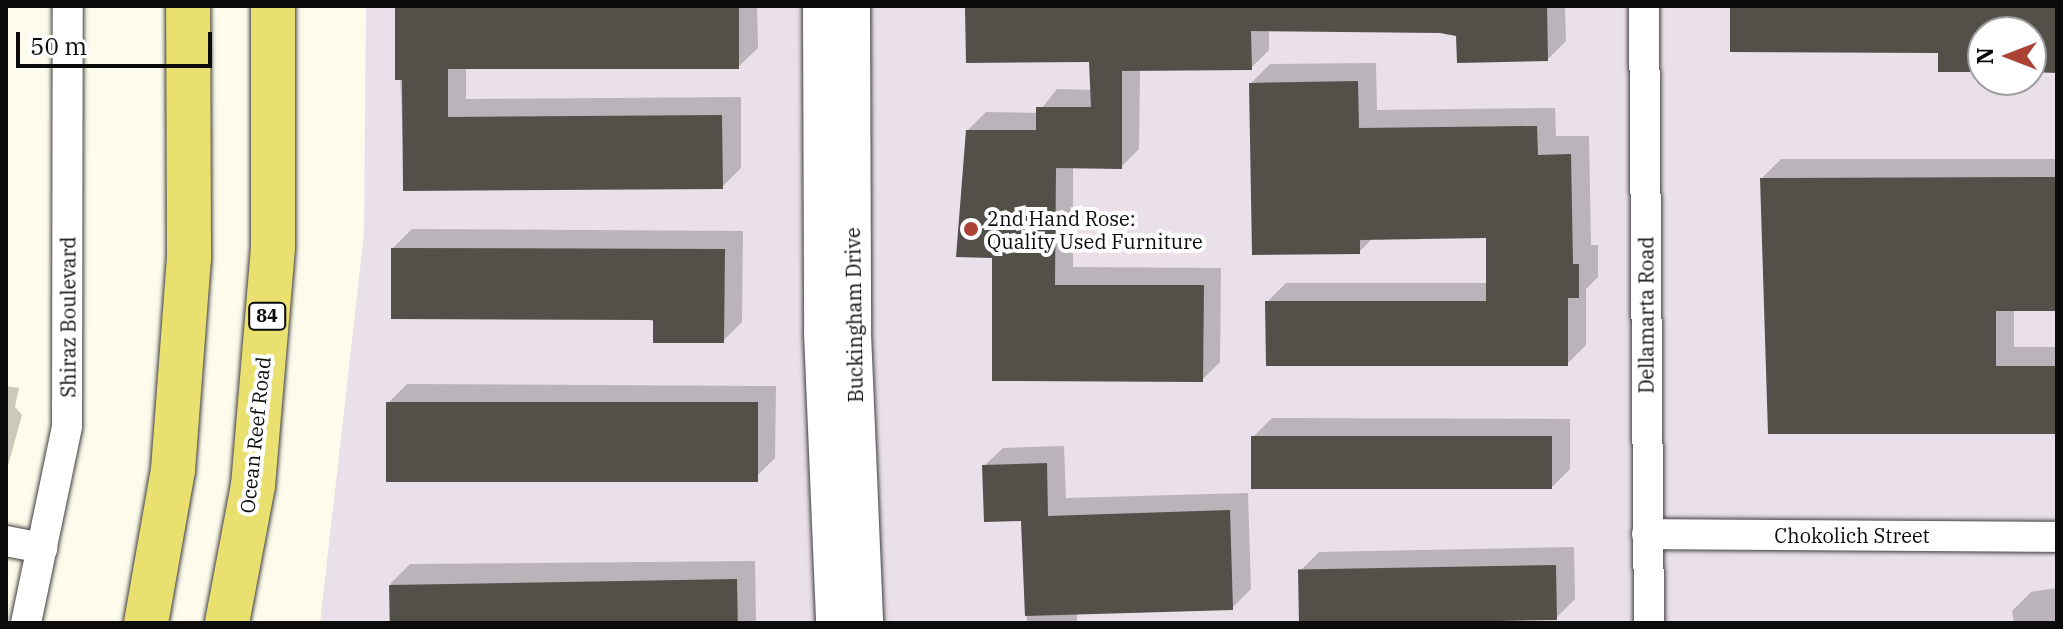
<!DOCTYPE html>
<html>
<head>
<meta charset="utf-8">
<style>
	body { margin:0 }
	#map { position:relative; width:2063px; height:629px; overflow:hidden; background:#fdfcec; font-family:"IBM Plex Serif",serif }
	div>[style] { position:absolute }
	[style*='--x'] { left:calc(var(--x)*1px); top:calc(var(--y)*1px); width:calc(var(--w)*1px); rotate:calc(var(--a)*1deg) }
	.industrial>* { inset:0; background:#e9e0e9 }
	.shadow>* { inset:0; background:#0003 }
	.building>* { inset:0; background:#534f49; transform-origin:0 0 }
	.roads { filter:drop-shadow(0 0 2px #3e3e3e) drop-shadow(0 0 2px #3e3e3e) }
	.minor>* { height:30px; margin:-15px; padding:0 15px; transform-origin:15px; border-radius:15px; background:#fff }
	.tertiary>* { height:36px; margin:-18px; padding:0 18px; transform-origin:18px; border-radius:18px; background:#fff }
	.primary>* { height:44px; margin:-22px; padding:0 22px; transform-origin:22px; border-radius:22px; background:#e9e070 }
	.dots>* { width:22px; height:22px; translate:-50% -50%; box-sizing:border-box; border:4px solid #fff; border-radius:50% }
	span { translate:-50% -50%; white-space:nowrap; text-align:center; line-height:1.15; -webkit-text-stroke:8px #fff; paint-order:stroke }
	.shield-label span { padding:2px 6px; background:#fff; border:2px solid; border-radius:6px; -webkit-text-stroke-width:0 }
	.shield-label { font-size:18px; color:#0b0b0b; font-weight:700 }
	.poi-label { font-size:20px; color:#0b0b0b }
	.left { translate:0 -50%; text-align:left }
	.street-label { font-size:20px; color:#0b0b0b }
	.frame { position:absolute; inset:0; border:8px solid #0b0b0b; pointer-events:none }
	.north { position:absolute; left:1967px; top:16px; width:80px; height:80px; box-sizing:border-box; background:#fff; border:2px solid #9d9d9d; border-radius:50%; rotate:270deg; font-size:22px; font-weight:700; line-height:32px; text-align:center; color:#0b0b0b }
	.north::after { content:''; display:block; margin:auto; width:28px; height:36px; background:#ab4234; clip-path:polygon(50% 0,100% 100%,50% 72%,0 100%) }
	.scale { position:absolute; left:16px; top:32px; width:196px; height:36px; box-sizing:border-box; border:4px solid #0b0b0b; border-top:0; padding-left:10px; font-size:24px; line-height:28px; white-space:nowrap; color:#0b0b0b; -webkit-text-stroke:6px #fff; paint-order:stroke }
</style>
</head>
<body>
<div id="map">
	<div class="industrial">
		<i style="clip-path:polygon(evenodd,366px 6px,2057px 6px,2057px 623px,320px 623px,364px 234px,366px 6px,1983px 32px,2031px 32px,2031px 80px,1983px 80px,1983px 32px)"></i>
	</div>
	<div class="shadow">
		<i style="clip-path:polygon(397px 6px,757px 6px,758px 48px,738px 67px,466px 67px,466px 99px,741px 97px,741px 168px,722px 187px,405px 188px)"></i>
		<i style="clip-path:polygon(970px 6px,1565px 6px,1566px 41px,1547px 60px,1440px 31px,1269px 29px,1269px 50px,1251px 68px,1140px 69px,1139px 149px,1121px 167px,1073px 167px,1073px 267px,1221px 268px,1220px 362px,1202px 380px,994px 256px,967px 131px,986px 112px,1038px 113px,1057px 89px,1092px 90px,1091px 60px,967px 9px)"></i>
		<i style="clip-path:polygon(1376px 63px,1377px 110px,1555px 108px,1556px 136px,1589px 136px,1591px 245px,1598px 245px,1598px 277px,1586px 289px,1586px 345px,1567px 364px,1267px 302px,1286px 283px,1488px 283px,1488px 236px,1374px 237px,1359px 252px,1251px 83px,1270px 64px)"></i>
		<i style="clip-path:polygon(1781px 159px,2057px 159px,2057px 309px,2014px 309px,2014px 347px,2057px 347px,2057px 432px,1762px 178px)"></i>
		<i style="clip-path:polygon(412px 229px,743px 231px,742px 322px,723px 341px,393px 248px)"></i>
		<i style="clip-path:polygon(407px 384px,776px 386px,775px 458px,756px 477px,388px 403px)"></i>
		<i style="clip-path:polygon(6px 386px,19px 388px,15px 407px,22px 415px,6px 473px)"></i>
		<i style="clip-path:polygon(1272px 418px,1570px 419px,1570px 469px,1551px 488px,1253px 437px)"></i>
		<i style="clip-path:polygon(1064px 446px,1066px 498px,1248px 493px,1251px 589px,1232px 608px,1077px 613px,1077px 623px,1027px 623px,1023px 519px,984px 466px,1003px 448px)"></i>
		<i style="clip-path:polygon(1574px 547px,1575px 599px,1556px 618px,1300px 571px,1319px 552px)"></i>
		<i style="clip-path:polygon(755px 561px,756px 623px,391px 623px,391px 583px,410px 564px)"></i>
		<i style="clip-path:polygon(2057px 588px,2057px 623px,2014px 623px,2012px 611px,2031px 592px)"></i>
	</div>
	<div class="building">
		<i style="clip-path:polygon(395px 6px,739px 6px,739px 69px,448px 69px,448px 117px,722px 115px,723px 189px,403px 191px,402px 80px,395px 80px)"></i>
		<i style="clip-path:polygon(1547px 6px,1548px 61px,1457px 63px,1456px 36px,1440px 33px,1251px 31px,1252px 70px,1122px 71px,1122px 169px,1056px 168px,1055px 285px,1204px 285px,1203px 382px,992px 381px,992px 258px,956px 257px,966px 130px,1036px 130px,1036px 107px,1091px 107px,1089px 62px,966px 63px,965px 8px)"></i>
		<i style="clip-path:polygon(1730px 6px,2057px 6px,2057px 73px,2031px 72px,2031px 32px,1983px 32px,1983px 72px,1938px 72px,1938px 53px,1730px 52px)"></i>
		<i style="clip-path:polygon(1358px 81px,1359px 128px,1537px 126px,1538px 155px,1571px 154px,1573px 264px,1579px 264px,1579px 298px,1568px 298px,1568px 366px,1266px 366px,1265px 301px,1486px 301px,1486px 238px,1360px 240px,1360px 254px,1252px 255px,1249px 83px)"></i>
		<i style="clip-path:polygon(2057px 177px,2057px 311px,1996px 311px,1996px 366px,2057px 366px,2057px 434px,1768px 434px,1760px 178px)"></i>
		<i style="clip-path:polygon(391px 248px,725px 249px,724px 343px,653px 343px,653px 320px,391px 319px)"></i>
		<i style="left:386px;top:402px;width:372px;height:80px"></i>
		<i style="left:1251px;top:436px;width:301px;height:53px"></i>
		<i style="clip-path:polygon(1047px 463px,1048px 516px,1230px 510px,1233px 610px,1025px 616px,1021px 521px,984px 522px,982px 465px)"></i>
		<i style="left:1556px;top:565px;width:55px;height:258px;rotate:89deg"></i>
		<i style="left:737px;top:579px;width:44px;height:348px;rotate:89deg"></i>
	</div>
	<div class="roads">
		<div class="minor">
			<i style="--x:1644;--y:6;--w:617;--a:89.54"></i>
			<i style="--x:1647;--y:534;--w:410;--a:0.4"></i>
			<i style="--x:6;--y:541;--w:37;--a:11"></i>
			<i style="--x:26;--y:623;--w:201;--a:-78.2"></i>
			<i style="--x:67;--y:426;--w:420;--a:-89.9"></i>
		</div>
		<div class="tertiary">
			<i style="--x:821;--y:6;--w:327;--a:89.8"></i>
			<i style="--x:822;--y:333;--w:290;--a:87.6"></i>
			<i style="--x:852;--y:6;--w:327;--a:89.8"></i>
			<i style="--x:853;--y:333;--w:290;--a:87.6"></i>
		</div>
		<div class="primary">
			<i style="--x:146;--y:623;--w:155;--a:-80"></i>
			<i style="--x:173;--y:470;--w:213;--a:-85.7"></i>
			<i style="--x:189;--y:258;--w:252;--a:-90.2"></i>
			<i style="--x:227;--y:623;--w:139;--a:-79.3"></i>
			<i style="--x:253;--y:486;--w:240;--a:-85.2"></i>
			<i style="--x:273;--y:247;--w:241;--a:-90"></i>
		</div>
	</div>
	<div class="dots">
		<i style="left:971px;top:229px;background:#ab4234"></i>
	</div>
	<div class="shield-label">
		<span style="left:267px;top:316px">84</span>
	</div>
	<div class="poi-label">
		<span class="left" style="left:987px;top:230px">2nd Hand Rose:<br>Quality Used Furniture</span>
	</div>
	<div class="street-label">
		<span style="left:854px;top:315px;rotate:-91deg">Buckingham Drive</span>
		<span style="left:1646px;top:315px;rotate:-90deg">Dellamarta Road</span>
		<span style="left:68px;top:317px;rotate:-90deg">Shiraz Boulevard</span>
		<span style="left:255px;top:435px;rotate:-84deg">Ocean Reef Road</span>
		<span style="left:1852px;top:535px">Chokolich Street</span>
	</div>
	<div class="frame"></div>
	<div class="north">N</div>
	<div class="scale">50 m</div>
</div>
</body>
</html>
